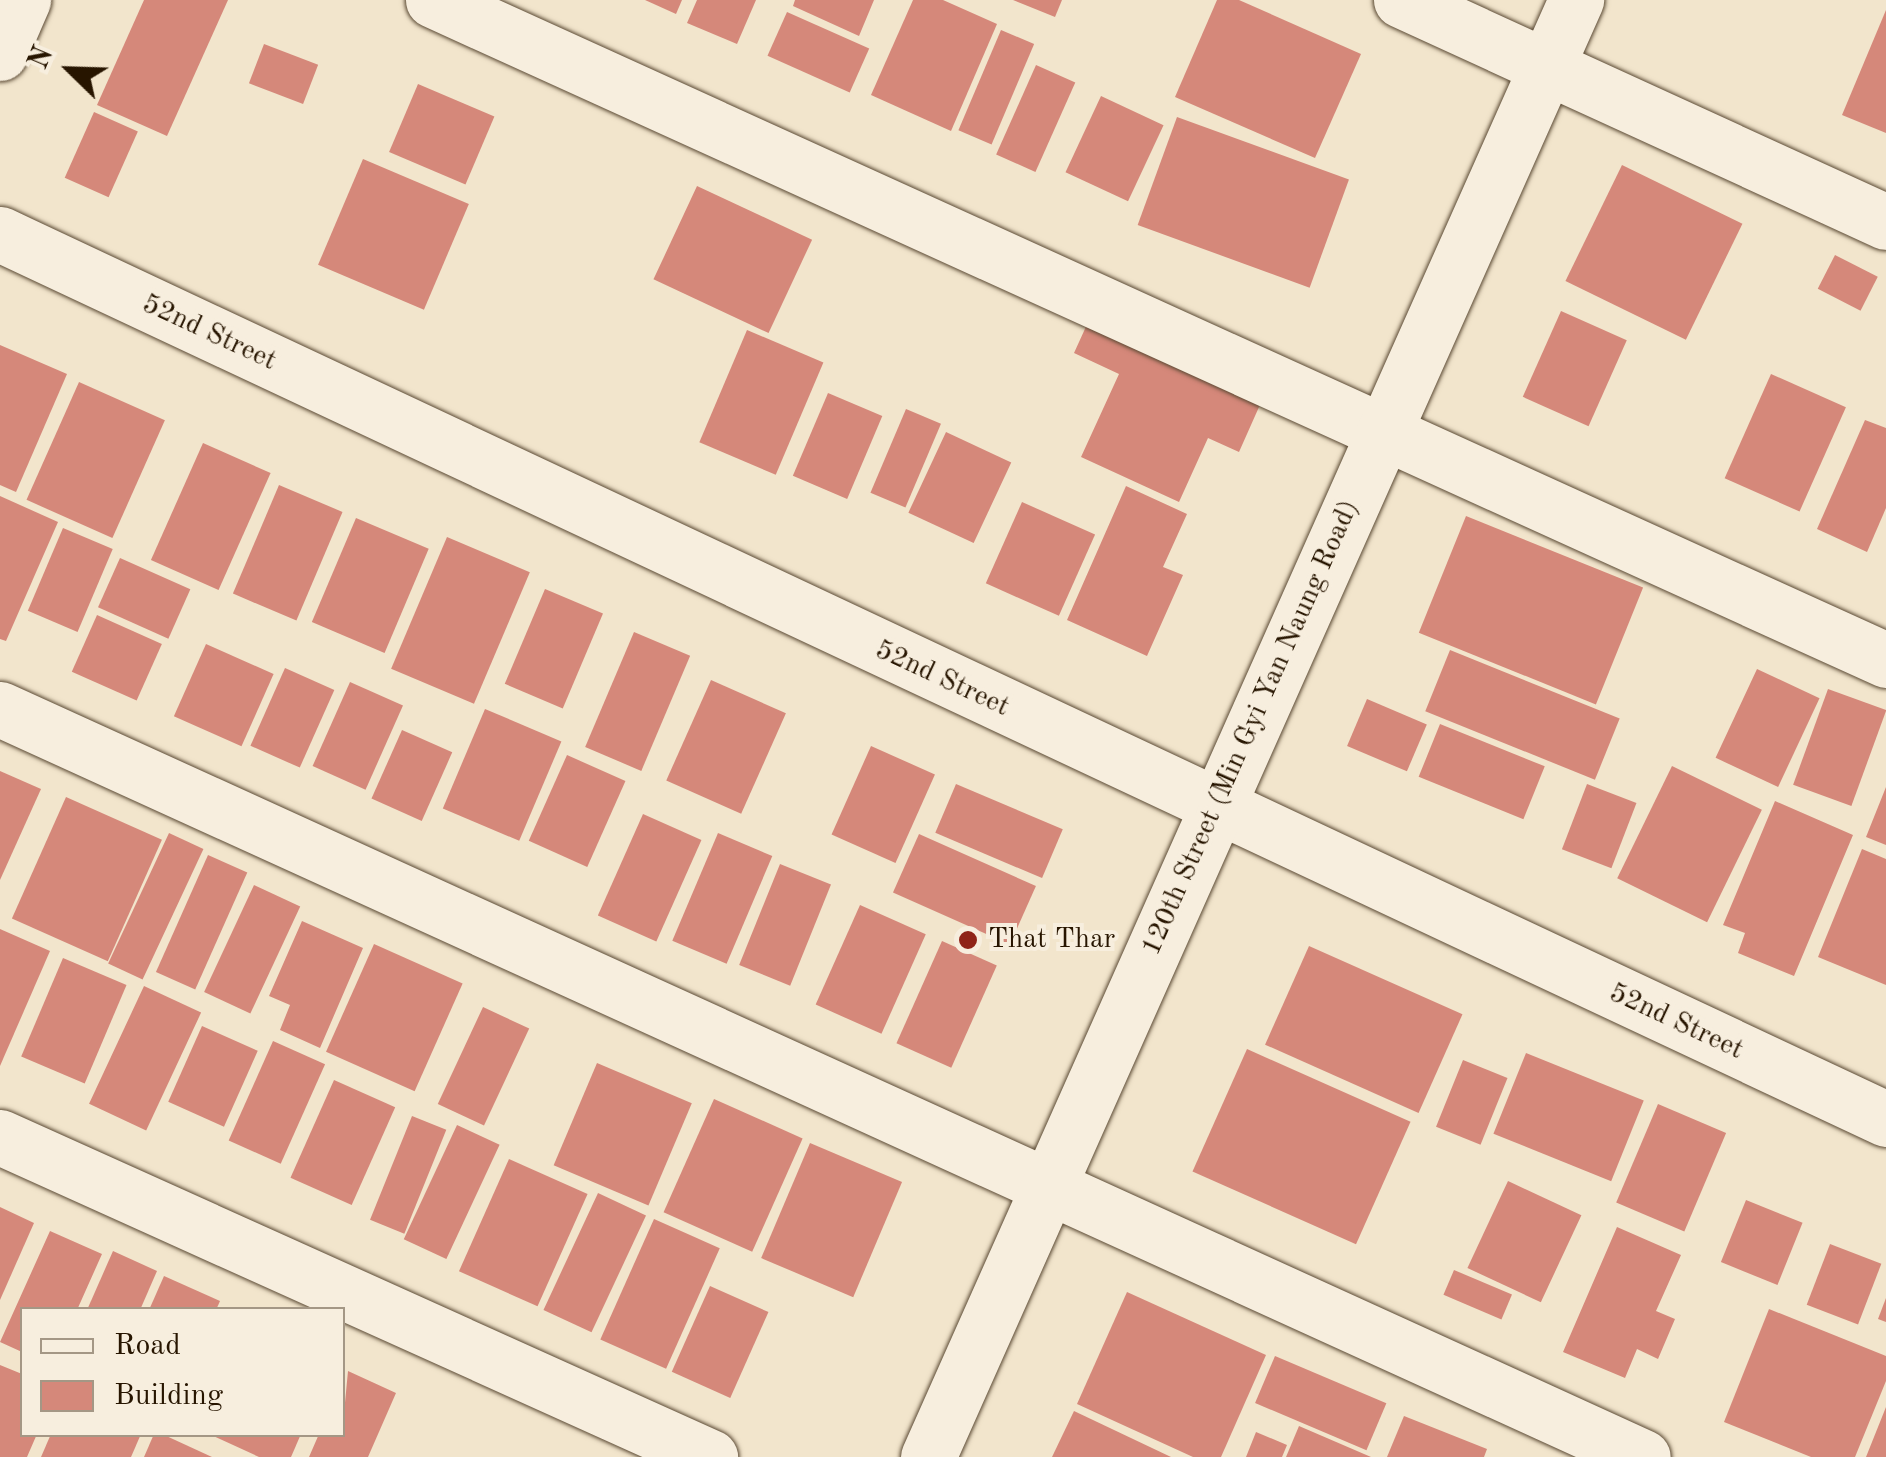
<!DOCTYPE html>
<html>
<head>
<meta charset="utf-8">
<style>
	body { margin:0 }
	#map { position:relative; width:1886px; height:1457px; overflow:hidden; background:#f2e5cc; font-family:"Old Standard TT",serif }
	div>[style] { position:absolute }
	[style*='--x'] { left:calc(var(--x)*1px); top:calc(var(--y)*1px); width:calc(var(--w)*1px); rotate:calc(var(--a)*1deg) }
	.building>* { inset:0; background:#d5887a; transform-origin:0 0 }
	.roads { filter:drop-shadow(0 0 2px #5a4933) drop-shadow(0 0 2px #5a4933) }
	.street>* { height:55px; margin:-27.5px; padding:0 27.5px; transform-origin:27.5px; border-radius:27.5px; background:#f7eede }
	.secondary>* { height:55px; margin:-27.5px; padding:0 27.5px; transform-origin:27.5px; border-radius:27.5px; background:#f7eede }
	.dots>* { width:28px; height:28px; translate:-50% -50%; box-sizing:border-box; border:5px solid #f7eede; border-radius:50% }
	span { translate:-50% -50%; white-space:nowrap; text-align:center; line-height:1.15; -webkit-text-stroke:8px #f7eede; paint-order:stroke }
	.street-label { font-size:28px; color:#271500 }
	.poi-label { font-size:28px; color:#271500 }
	.left { translate:0 -50%; text-align:left }
	.legend { position:absolute; left:20px; top:1307px; width:325px; height:130px; box-sizing:border-box; background:#f7eede; border:2px solid #a49785; margin:0; padding:12px 18px; list-style:none; font-size:30px; color:#271500 }
	.legend li { display:flex; align-items:center; gap:20px; height:50px }
	.legend b { width:50px; border:2px solid #a49785 }
	.north { position:absolute; left:20px; top:20px; width:100px; height:100px; -webkit-text-stroke:8px #f7eede; paint-order:stroke; rotate:293deg; font-size:28px; font-weight:700; line-height:40px; text-align:center; color:#271500 }
	.north::after { content:''; display:block; margin:auto; width:35px; height:45px; background:#271500; clip-path:polygon(50% 0,100% 100%,50% 72%,0 100%) }
</style>
</head>
<body>
<div id="map">
	<div class="building">
		<i style="clip-path:polygon(144px 0,228px 0,167px 136px,97px 105px)"></i>
		<i style="clip-path:polygon(645px 0,682px 0,676px 14px)"></i>
		<i style="clip-path:polygon(697px 0,756px 0,737px 44px,687px 23px)"></i>
		<i style="clip-path:polygon(795px 0,874px 0,859px 36px,793px 6px)"></i>
		<i style="clip-path:polygon(913px 0,943px 0,997px 24px,951px 131px,871px 95px)"></i>
		<i style="clip-path:polygon(1013px 0,1062px 0,1055px 17px)"></i>
		<i style="clip-path:polygon(1217px 0,1239px 0,1361px 54px,1315px 158px,1175px 97px)"></i>
		<i style="clip-path:polygon(1886px 10px,1886px 133px,1842px 115px)"></i>
		<i style="left:787px;top:12px;width:90px;height:48px;rotate:24deg"></i>
		<i style="left:1001px;top:30px;width:36px;height:109px;rotate:23deg"></i>
		<i style="left:264px;top:44px;width:58px;height:42px;rotate:21deg"></i>
		<i style="left:1036px;top:65px;width:43px;height:98px;rotate:24deg"></i>
		<i style="left:418px;top:84px;width:83px;height:74px;rotate:23deg"></i>
		<i style="left:1101px;top:96px;width:69px;height:84px;rotate:25deg"></i>
		<i style="left:94px;top:112px;width:48px;height:72px;rotate:24deg"></i>
		<i style="left:1177px;top:117px;width:183px;height:115px;rotate:20deg"></i>
		<i style="left:363px;top:159px;width:115px;height:115px;rotate:23deg"></i>
		<i style="left:1622px;top:165px;width:134px;height:129px;rotate:26deg"></i>
		<i style="left:697px;top:186px;width:127px;height:103px;rotate:25deg"></i>
		<i style="left:1835px;top:255px;width:48px;height:38px;rotate:27deg"></i>
		<i style="clip-path:polygon(1094px 309px,1267px 389px,1239px 452px,1208px 438px,1179px 502px,1081px 457px,1119px 374px,1074px 353px)"></i>
		<i style="left:1561px;top:311px;width:72px;height:94px;rotate:24deg"></i>
		<i style="left:747px;top:330px;width:83px;height:122px;rotate:23deg"></i>
		<i style="clip-path:polygon(0 345px,67px 374px,16px 492px,0 485px)"></i>
		<i style="left:1771px;top:374px;width:82px;height:114px;rotate:24deg"></i>
		<i style="left:79px;top:382px;width:94px;height:129px;rotate:24deg"></i>
		<i style="left:828px;top:393px;width:59px;height:90px;rotate:23deg"></i>
		<i style="left:906px;top:409px;width:38px;height:91px;rotate:23deg"></i>
		<i style="clip-path:polygon(1865px 420px,1886px 428px,1886px 508px,1867px 552px,1817px 529px)"></i>
		<i style="left:946px;top:432px;width:72px;height:89px;rotate:25deg"></i>
		<i style="left:203px;top:443px;width:74px;height:128px;rotate:24deg"></i>
		<i style="left:279px;top:485px;width:69px;height:118px;rotate:23deg"></i>
		<i style="clip-path:polygon(1126px 486px,1187px 514px,1163px 567px,1183px 575px,1147px 656px,1067px 620px)"></i>
		<i style="clip-path:polygon(0 496px,58px 522px,6px 641px,0 639px)"></i>
		<i style="left:1022px;top:502px;width:80px;height:89px;rotate:24deg"></i>
		<i style="left:1466px;top:516px;width:191px;height:126px;rotate:22deg"></i>
		<i style="left:356px;top:518px;width:79px;height:113px;rotate:23deg"></i>
		<i style="left:63px;top:528px;width:54px;height:90px;rotate:23deg"></i>
		<i style="left:447px;top:537px;width:90px;height:143px;rotate:23deg"></i>
		<i style="left:120px;top:558px;width:77px;height:54px;rotate:24deg"></i>
		<i style="left:545px;top:589px;width:63px;height:103px;rotate:23deg"></i>
		<i style="left:97px;top:615px;width:71px;height:62px;rotate:24deg"></i>
		<i style="left:634px;top:632px;width:61px;height:125px;rotate:23deg"></i>
		<i style="left:206px;top:644px;width:74px;height:79px;rotate:24deg"></i>
		<i style="left:1450px;top:650px;width:183px;height:66px;rotate:22deg"></i>
		<i style="left:285px;top:668px;width:54px;height:85px;rotate:24deg"></i>
		<i style="left:1757px;top:669px;width:69px;height:98px;rotate:25deg"></i>
		<i style="left:711px;top:680px;width:82px;height:110px;rotate:24deg"></i>
		<i style="left:350px;top:682px;width:58px;height:92px;rotate:24deg"></i>
		<i style="left:1828px;top:689px;width:62px;height:102px;rotate:20deg"></i>
		<i style="left:1367px;top:699px;width:65px;height:51px;rotate:23deg"></i>
		<i style="left:485px;top:709px;width:83px;height:108px;rotate:23deg"></i>
		<i style="left:1440px;top:724px;width:113px;height:57px;rotate:22deg"></i>
		<i style="left:402px;top:730px;width:55px;height:75px;rotate:24deg"></i>
		<i style="left:871px;top:746px;width:70px;height:97px;rotate:24deg"></i>
		<i style="left:567px;top:755px;width:64px;height:94px;rotate:24deg"></i>
		<i style="left:1672px;top:766px;width:100px;height:125px;rotate:26deg"></i>
		<i style="clip-path:polygon(0 771px,41px 789px,0 880px)"></i>
		<i style="left:956px;top:784px;width:116px;height:53px;rotate:23deg"></i>
		<i style="left:1587px;top:784px;width:53px;height:70px;rotate:21deg"></i>
		<i style="clip-path:polygon(1886px 787px,1886px 845px,1866px 837px)"></i>
		<i style="left:66px;top:797px;width:105px;height:133px;rotate:24deg"></i>
		<i style="clip-path:polygon(1775px 801px,1853px 835px,1794px 976px,1738px 953px,1745px 933px,1723px 925px)"></i>
		<i style="left:643px;top:814px;width:64px;height:111px;rotate:24deg"></i>
		<i style="left:169px;top:833px;width:38px;height:144px;rotate:25deg"></i>
		<i style="left:718px;top:833px;width:59px;height:117px;rotate:23deg"></i>
		<i style="left:919px;top:834px;width:128px;height:64px;rotate:24deg"></i>
		<i style="clip-path:polygon(1862px 849px,1886px 859px,1886px 985px,1818px 957px)"></i>
		<i style="left:208px;top:855px;width:43px;height:128px;rotate:24deg"></i>
		<i style="left:780px;top:864px;width:55px;height:109px;rotate:22deg"></i>
		<i style="left:254px;top:885px;width:51px;height:118px;rotate:25deg"></i>
		<i style="left:860px;top:905px;width:72px;height:109px;rotate:24deg"></i>
		<i style="clip-path:polygon(302px 921px,363px 948px,320px 1048px,280px 1030px,290px 1005px,269px 996px)"></i>
		<i style="clip-path:polygon(0 929px,50px 951px,0 1066px)"></i>
		<i style="left:942px;top:941px;width:60px;height:112px;rotate:24deg"></i>
		<i style="left:374px;top:944px;width:97px;height:118px;rotate:24deg"></i>
		<i style="left:1309px;top:946px;width:168px;height:108px;rotate:24deg"></i>
		<i style="left:63px;top:958px;width:69px;height:107px;rotate:23deg"></i>
		<i style="left:144px;top:986px;width:63px;height:130px;rotate:25deg"></i>
		<i style="left:483px;top:1007px;width:51px;height:107px;rotate:25deg"></i>
		<i style="left:202px;top:1026px;width:61px;height:83px;rotate:24deg"></i>
		<i style="left:273px;top:1041px;width:57px;height:109px;rotate:24deg"></i>
		<i style="left:1247px;top:1049px;width:179px;height:134px;rotate:24deg"></i>
		<i style="left:1526px;top:1053px;width:127px;height:87px;rotate:22deg"></i>
		<i style="left:1463px;top:1060px;width:48px;height:72px;rotate:22deg"></i>
		<i style="left:597px;top:1063px;width:103px;height:111px;rotate:23deg"></i>
		<i style="left:334px;top:1080px;width:67px;height:107px;rotate:24deg"></i>
		<i style="left:714px;top:1099px;width:97px;height:124px;rotate:24deg"></i>
		<i style="left:1658px;top:1104px;width:74px;height:107px;rotate:23deg"></i>
		<i style="left:412px;top:1116px;width:37px;height:112px;rotate:22deg"></i>
		<i style="left:457px;top:1125px;width:47px;height:126px;rotate:25deg"></i>
		<i style="left:810px;top:1143px;width:100px;height:125px;rotate:23deg"></i>
		<i style="left:509px;top:1159px;width:86px;height:123px;rotate:24deg"></i>
		<i style="left:1508px;top:1181px;width:81px;height:96px;rotate:25deg"></i>
		<i style="left:598px;top:1193px;width:53px;height:129px;rotate:25deg"></i>
		<i style="left:1746px;top:1200px;width:61px;height:67px;rotate:22deg"></i>
		<i style="clip-path:polygon(0 1207px,34px 1223px,0 1300px)"></i>
		<i style="left:654px;top:1219px;width:72px;height:132px;rotate:24deg"></i>
		<i style="clip-path:polygon(1617px 1227px,1681px 1255px,1656px 1311px,1675px 1319px,1658px 1359px,1637px 1349px,1625px 1378px,1563px 1352px)"></i>
		<i style="clip-path:polygon(50px 1231px,102px 1254px,77px 1310px,22px 1310px,22px 1352px,0 1342px)"></i>
		<i style="left:1830px;top:1244px;width:55px;height:65px;rotate:21deg"></i>
		<i style="clip-path:polygon(113px 1251px,157px 1271px,140px 1310px,87px 1310px)"></i>
		<i style="left:1454px;top:1270px;width:63px;height:27px;rotate:23deg"></i>
		<i style="clip-path:polygon(164px 1276px,220px 1301px,216px 1310px,149px 1310px)"></i>
		<i style="left:710px;top:1286px;width:64px;height:94px;rotate:24deg"></i>
		<i style="clip-path:polygon(1127px 1292px,1266px 1355px,1221px 1457px,1193px 1457px,1077px 1404px)"></i>
		<i style="clip-path:polygon(1886px 1298px,1886px 1322px,1878px 1319px)"></i>
		<i style="clip-path:polygon(1769px 1309px,1886px 1356px,1886px 1381px,1855px 1457px,1811px 1457px,1724px 1422px)"></i>
		<i style="left:1275px;top:1356px;width:121px;height:51px;rotate:23deg"></i>
		<i style="clip-path:polygon(0 1365px,22px 1374px,22px 1434px,37px 1434px,27px 1457px,0 1457px)"></i>
		<i style="clip-path:polygon(348px 1371px,396px 1393px,368px 1457px,309px 1457px,319px 1434px,342px 1434px)"></i>
		<i style="clip-path:polygon(1886px 1407px,1886px 1457px,1866px 1457px)"></i>
		<i style="clip-path:polygon(1074px 1411px,1171px 1457px,1052px 1457px)"></i>
		<i style="clip-path:polygon(1404px 1416px,1487px 1449px,1484px 1457px,1387px 1457px)"></i>
		<i style="clip-path:polygon(1299px 1426px,1371px 1457px,1286px 1457px)"></i>
		<i style="clip-path:polygon(1256px 1432px,1287px 1445px,1282px 1457px,1246px 1457px)"></i>
		<i style="clip-path:polygon(51px 1434px,141px 1434px,131px 1457px,41px 1457px)"></i>
		<i style="clip-path:polygon(154px 1434px,162px 1434px,212px 1457px,144px 1457px)"></i>
		<i style="clip-path:polygon(209px 1434px,301px 1434px,291px 1457px,259px 1457px)"></i>
	</div>
	<div class="roads">
		<div class="street">
			<i style="--x:433;--y:0;--w:1596;--a:24.43"></i>
			<i style="--x:1401;--y:0;--w:533;--a:24.6"></i>
			<i style="--x:0;--y:53;--w:58;--a:-66.5"></i>
			<i style="--x:0;--y:234;--w:2083;--a:25.14"></i>
			<i style="--x:0;--y:709;--w:1805;--a:24.48"></i>
			<i style="--x:0;--y:1137;--w:779;--a:24.26"></i>
		</div>
		<div class="secondary">
			<i style="--x:928;--y:1457;--w:1595;--a:-66.02"></i>
		</div>
	</div>
	<div class="dots">
		<i style="left:968px;top:940px;background:#8f2418"></i>
	</div>
	<div class="street-label">
		<span style="left:209px;top:333px;rotate:25deg">52nd Street</span>
		<span style="left:942px;top:679px;rotate:25deg">52nd Street</span>
		<span style="left:1251px;top:728px;rotate:-66deg">120th Street (Min Gyi Yan Naung Road)</span>
		<span style="left:1676px;top:1022px;rotate:25deg">52nd Street</span>
	</div>
	<div class="poi-label">
		<span class="left" style="left:988px;top:940px">That Thar</span>
	</div>
	<ul class="legend">
	<li><b style="height:12px;background:#f7eede"></b>Road</li>
	<li><b style="height:28px;background:#d5887a"></b>Building</li>
	</ul>
	<div class="north">N</div>
</div>
</body>
</html>
